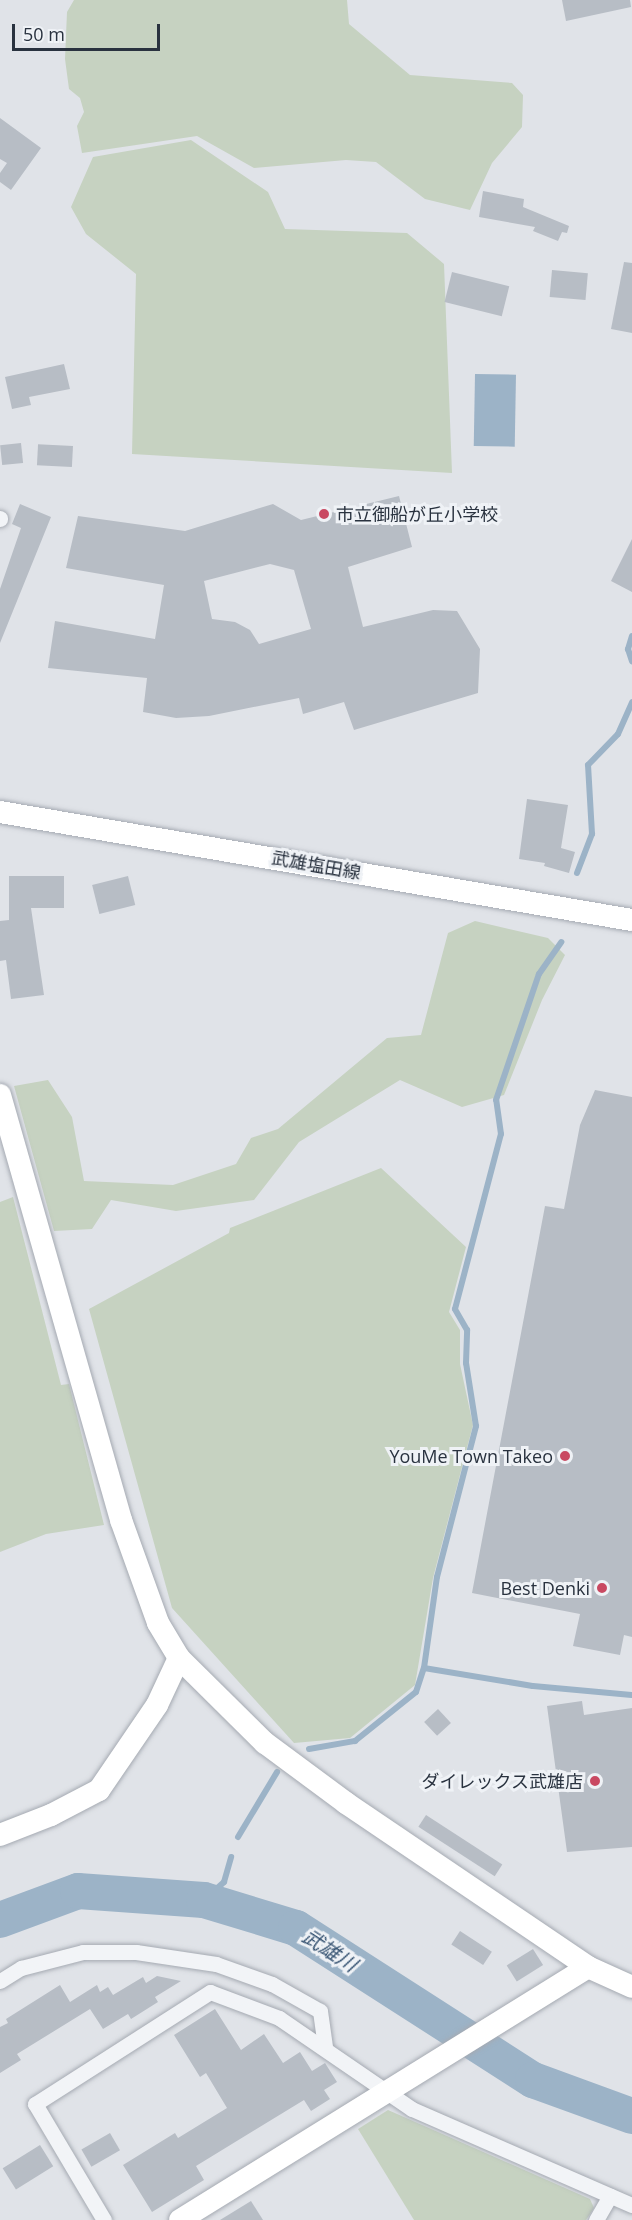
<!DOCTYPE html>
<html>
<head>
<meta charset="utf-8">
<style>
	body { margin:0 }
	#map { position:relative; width:632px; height:2220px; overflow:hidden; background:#e0e3e8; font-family:"Open Sans","Noto Sans JP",sans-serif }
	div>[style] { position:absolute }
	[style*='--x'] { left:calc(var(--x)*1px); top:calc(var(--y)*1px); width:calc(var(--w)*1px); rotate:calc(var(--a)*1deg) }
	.green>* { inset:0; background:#c6d2c1 }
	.water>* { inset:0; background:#9cb3c7; transform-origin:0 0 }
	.stream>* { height:6px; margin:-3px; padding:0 3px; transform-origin:3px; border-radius:3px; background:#9cb3c7 }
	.river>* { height:36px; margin:-18px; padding:0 18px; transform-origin:18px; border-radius:18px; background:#9cb3c7 }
	.building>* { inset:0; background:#b7bdc5; transform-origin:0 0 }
	.roads { filter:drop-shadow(0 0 2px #a5aab2) drop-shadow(0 0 2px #a5aab2) }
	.street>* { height:15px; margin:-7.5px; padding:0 7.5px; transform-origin:7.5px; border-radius:7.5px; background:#f2f4f7 }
	.secondary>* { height:22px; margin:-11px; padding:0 11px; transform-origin:11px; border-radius:11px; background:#fff }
	.dots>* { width:16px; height:16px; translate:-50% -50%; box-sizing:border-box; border:3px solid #eff2f6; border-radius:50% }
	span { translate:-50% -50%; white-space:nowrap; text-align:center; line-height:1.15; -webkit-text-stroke:6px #eff2f6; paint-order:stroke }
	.poi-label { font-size:18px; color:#29323f }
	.left { translate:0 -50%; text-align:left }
	.right { translate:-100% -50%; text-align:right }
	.street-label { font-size:18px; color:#29323f }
	.water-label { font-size:20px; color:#355271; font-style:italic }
	.scale { position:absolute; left:12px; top:24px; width:148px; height:27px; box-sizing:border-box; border:3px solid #29323f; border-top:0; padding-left:8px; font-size:18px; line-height:21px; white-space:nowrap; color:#29323f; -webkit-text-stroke:4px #eff2f6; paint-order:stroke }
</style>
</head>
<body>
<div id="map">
	<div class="green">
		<i style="clip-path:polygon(74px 0,347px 0,349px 24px,410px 75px,512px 83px,523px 95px,522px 127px,492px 163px,470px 210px,425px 199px,376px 162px,346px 160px,254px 168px,197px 136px,82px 153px,77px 126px,84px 112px,80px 98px,69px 89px,65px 59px,67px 12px)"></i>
		<i style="clip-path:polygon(191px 140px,268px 192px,285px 229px,407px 233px,444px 264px,452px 473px,132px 454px,136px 274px,86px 234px,71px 207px,93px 157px)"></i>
		<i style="clip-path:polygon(475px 921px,548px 938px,565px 955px,542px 1000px,504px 1095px,462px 1107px,400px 1080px,299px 1142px,254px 1200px,176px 1211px,111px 1200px,92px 1229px,54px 1231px,14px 1086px,48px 1080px,72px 1117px,84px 1181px,173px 1185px,236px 1164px,251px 1138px,278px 1129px,387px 1038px,421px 1035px,448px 933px)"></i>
		<i style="clip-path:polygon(381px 1168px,466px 1247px,449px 1312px,460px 1330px,460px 1364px,473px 1425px,433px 1578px,415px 1685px,350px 1738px,294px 1743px,172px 1608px,89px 1309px,229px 1233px,230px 1228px)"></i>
		<i style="clip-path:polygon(13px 1197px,61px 1385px,69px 1384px,104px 1525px,46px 1534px,0 1552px,0 1202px)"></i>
		<i style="clip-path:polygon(388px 2110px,590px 2199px,594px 2208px,586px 2220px,414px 2220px,358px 2129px)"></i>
	</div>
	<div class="water">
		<i style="left:475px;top:374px;width:41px;height:72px;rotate:1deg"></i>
	</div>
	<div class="stream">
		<i style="--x:632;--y:636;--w:14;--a:107"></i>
		<i style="--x:628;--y:649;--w:13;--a:72"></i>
		<i style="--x:577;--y:873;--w:42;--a:-69"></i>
		<i style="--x:592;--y:834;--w:69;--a:-93.3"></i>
		<i style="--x:588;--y:765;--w:43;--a:-45.9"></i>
		<i style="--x:618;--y:734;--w:35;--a:-66"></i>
		<i style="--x:424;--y:1668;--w:110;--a:9.4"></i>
		<i style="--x:533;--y:1686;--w:99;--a:5.2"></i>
		<i style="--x:309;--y:1749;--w:47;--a:-9.9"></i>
		<i style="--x:355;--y:1741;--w:78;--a:-38.8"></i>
		<i style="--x:416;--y:1692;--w:25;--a:-72"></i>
		<i style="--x:424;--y:1668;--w:92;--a:-81.9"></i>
		<i style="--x:437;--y:1577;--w:156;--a:-75.5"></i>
		<i style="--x:476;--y:1426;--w:64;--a:-99"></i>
		<i style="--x:466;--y:1363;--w:33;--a:-88"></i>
		<i style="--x:467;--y:1330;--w:24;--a:-120"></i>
		<i style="--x:455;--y:1309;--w:181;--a:-75.3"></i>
		<i style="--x:501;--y:1134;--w:34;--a:-98"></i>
		<i style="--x:496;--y:1100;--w:133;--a:-71.2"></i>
		<i style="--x:539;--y:974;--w:39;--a:-55"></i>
		<i style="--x:238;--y:1837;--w:76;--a:-59"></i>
		<i style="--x:204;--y:1900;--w:27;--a:-42"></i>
		<i style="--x:224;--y:1882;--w:26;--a:-74"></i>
	</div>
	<div class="river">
		<i style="--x:0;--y:1920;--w:83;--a:-20.4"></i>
		<i style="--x:78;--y:1891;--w:126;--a:4.1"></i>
		<i style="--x:204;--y:1900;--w:96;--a:16.9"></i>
		<i style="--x:296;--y:1928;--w:282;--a:32.7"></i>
		<i style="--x:533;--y:2080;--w:105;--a:20"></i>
	</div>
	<div class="building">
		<i style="clip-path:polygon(562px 0,630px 0,631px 7px,566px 21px)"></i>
		<i style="clip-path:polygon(0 118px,41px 148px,11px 190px,0 182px,0 173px,7px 163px,0 159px)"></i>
		<i style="clip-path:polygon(483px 191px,524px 199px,523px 207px,569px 226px,567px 233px,562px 232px,558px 241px,533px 231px,535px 227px,479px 217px)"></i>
		<i style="clip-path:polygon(624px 262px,632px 263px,632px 333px,611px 329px)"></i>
		<i style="left:552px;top:270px;width:36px;height:27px;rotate:5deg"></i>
		<i style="left:452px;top:272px;width:59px;height:31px;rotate:14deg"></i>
		<i style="clip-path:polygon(64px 364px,70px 389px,29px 397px,31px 405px,12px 409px,5px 377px)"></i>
		<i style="left:21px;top:443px;width:20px;height:21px;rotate:84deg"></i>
		<i style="left:73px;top:446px;width:21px;height:35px;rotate:93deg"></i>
		<i style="clip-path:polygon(evenodd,399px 496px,412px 547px,348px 567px,363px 627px,433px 610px,457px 611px,480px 649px,478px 693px,354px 730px,344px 702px,303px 714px,299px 698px,209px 716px,176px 718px,143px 712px,147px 678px,48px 668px,55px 621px,155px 639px,164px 585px,66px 568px,78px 516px,185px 531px,273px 504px,301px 520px,399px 496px,270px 564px,294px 570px,311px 629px,259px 644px,250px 630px,235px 622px,212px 619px,204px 581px,270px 564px)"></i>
		<i style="clip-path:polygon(20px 504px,51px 517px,0 643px,0 589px,21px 528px,12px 524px)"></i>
		<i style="clip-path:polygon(632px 539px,632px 592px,611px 581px)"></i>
		<i style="clip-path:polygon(527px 799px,568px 805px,561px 848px,575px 852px,569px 873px,544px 866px,545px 863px,519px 859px)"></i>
		<i style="clip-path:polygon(9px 876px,64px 876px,64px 908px,31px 908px,44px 995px,11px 999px,6px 960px,0 961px,0 921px,9px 920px)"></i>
		<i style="left:128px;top:876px;width:30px;height:37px;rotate:76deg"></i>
		<i style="clip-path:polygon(595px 1090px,632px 1097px,632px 1637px,624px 1635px,620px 1655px,573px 1646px,580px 1614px,472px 1593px,545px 1206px,564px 1209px,580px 1125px)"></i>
		<i style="clip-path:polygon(582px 1701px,584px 1715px,632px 1708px,632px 1847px,567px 1852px,547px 1706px)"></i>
		<i style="left:438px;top:1709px;width:19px;height:19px;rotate:47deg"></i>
		<i style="left:426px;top:1815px;width:91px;height:14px;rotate:33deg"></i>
		<i style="left:460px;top:1931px;width:38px;height:16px;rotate:33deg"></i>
		<i style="left:533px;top:1949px;width:19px;height:31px;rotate:58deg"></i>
		<i style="clip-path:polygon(157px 1976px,181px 1981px,155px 1997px,158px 2002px,131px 2019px,128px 2014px,103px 2029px,90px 2009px,17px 2054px,21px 2060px,0 2073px,0 2027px,8px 2023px,6px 2019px,60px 1985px,70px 2002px,97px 1985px,100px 1992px,108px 1987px,113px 1995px,143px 1977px,146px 1983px)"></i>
		<i style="clip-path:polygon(215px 2009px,241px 2050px,264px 2034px,283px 2063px,300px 2052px,312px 2071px,325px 2063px,337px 2082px,324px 2090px,330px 2099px,311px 2111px,304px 2100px,196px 2166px,204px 2180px,152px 2212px,123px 2165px,175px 2133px,178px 2138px,227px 2108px,206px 2073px,200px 2077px,174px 2035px)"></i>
		<i style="left:110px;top:2133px;width:20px;height:33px;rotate:60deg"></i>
		<i style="left:40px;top:2145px;width:25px;height:44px;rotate:58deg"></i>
		<i style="clip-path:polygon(251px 2201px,263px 2220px,220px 2220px)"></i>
	</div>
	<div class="roads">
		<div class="street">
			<i style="--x:0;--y:519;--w:1;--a:-90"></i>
			<i style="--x:0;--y:1981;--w:25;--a:-32"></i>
			<i style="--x:21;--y:1968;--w:64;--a:-14.5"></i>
			<i style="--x:83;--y:1952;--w:53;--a:0"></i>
			<i style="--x:136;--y:1952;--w:81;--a:8.5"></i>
			<i style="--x:216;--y:1964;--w:59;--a:19.7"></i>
			<i style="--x:272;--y:1984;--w:55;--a:29.4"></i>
			<i style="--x:320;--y:2011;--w:35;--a:82"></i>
			<i style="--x:104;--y:2220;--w:135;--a:-120.7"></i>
			<i style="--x:35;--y:2104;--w:208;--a:-32.6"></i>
			<i style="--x:210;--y:1992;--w:74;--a:20.6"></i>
			<i style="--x:279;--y:2018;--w:161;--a:34.4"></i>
			<i style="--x:412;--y:2109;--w:240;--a:23.6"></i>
			<i style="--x:596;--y:2220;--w:28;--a:-60"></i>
		</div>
		<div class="secondary">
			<i style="--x:0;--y:812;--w:641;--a:9.7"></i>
			<i style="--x:0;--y:1095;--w:442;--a:74.1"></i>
			<i style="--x:121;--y:1520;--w:109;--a:70.2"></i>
			<i style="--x:158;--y:1623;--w:41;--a:59"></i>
			<i style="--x:179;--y:1658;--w:52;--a:115.1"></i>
			<i style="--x:157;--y:1705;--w:103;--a:124.3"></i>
			<i style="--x:99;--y:1790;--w:54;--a:152.5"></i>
			<i style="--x:51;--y:1815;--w:55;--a:158.6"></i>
			<i style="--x:179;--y:1658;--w:121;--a:44.7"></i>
			<i style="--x:265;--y:1743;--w:101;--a:36.5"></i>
			<i style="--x:346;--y:1803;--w:292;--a:34.1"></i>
			<i style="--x:588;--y:1967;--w:48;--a:24.4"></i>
			<i style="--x:180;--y:2220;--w:480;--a:-31.8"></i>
		</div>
	</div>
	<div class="dots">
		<i style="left:324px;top:514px;background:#c94962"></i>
		<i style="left:565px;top:1456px;background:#c94962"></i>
		<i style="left:602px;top:1588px;background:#c94962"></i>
		<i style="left:595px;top:1781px;background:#c94962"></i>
	</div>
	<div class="poi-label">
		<span class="left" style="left:336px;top:514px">市立御船が丘小学校</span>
		<span class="right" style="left:553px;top:1456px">YouMe Town Takeo</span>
		<span class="right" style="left:590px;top:1588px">Best Denki</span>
		<span class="right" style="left:583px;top:1781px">ダイレックス武雄店</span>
	</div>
	<div class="street-label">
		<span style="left:316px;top:865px;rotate:10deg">武雄塩田線</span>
	</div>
	<div class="water-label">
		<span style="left:330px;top:1950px;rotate:33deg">武雄川</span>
	</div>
	<div class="scale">50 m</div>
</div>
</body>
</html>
